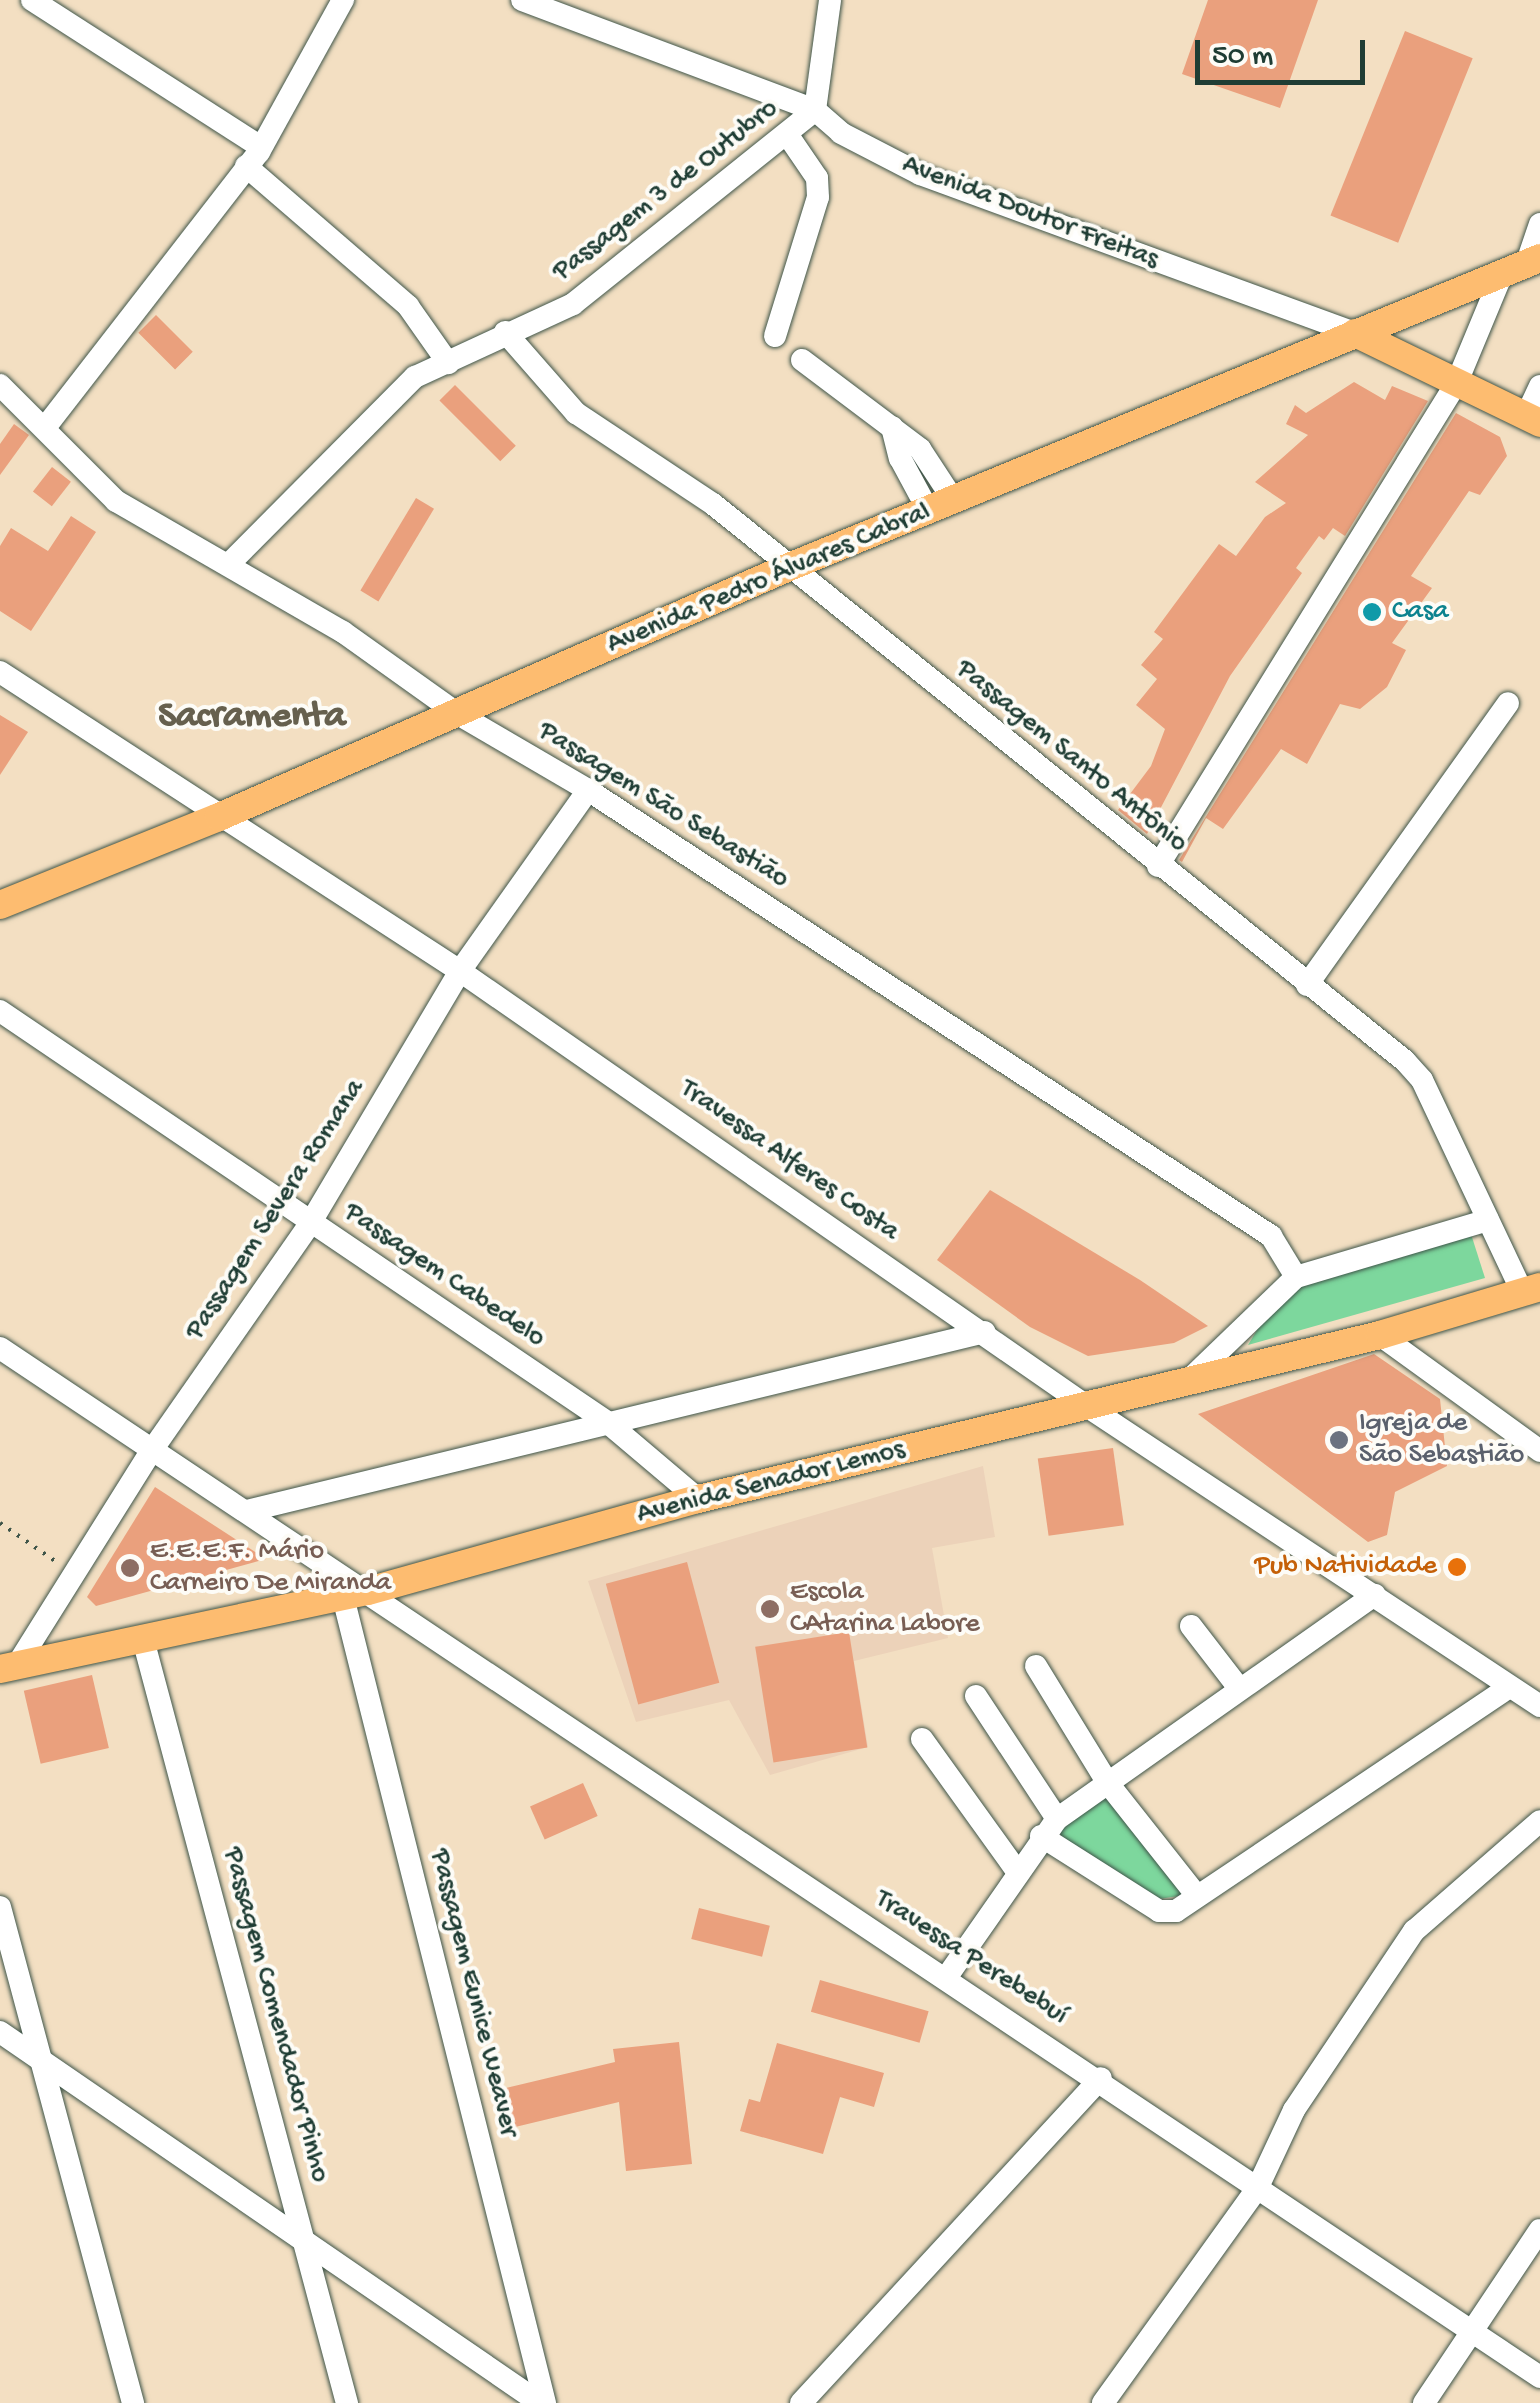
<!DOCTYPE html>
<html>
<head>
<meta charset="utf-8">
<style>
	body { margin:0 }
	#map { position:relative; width:1540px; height:2403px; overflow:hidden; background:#f3dfc2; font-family:"Gochi Hand",sans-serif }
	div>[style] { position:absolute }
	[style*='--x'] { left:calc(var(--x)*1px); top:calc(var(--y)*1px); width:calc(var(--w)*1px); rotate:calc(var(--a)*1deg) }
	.built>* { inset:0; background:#ecd2b9 }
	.green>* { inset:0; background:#7dd79d }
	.building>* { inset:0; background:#eaa07d; transform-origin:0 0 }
	.path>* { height:4px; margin-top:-2px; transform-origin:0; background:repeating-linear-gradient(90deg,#3f5549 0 2.5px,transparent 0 10.5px) }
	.roads { filter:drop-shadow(0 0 2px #3f5549) drop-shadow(0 0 2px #3f5549) }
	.minor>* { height:22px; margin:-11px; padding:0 11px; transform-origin:11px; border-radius:11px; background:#fff }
	.major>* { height:28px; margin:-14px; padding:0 14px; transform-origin:14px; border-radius:14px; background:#fdbc70 }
	.dots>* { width:28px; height:28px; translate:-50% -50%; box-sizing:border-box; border:5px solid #fdfcf7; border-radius:50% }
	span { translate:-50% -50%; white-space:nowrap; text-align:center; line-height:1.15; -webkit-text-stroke:8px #fdfcf7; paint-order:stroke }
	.street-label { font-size:28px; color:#1f3d34 }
	.culture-label { font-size:28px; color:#0d838f }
	.left { translate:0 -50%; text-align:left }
	.worship-label { font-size:28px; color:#5b616d }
	.education-label { font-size:28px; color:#785e54 }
	.food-label { font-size:28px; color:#c56008 }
	.right { translate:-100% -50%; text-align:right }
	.district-label { font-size:38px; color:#66604e; font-weight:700 }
	.scale { position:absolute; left:1195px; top:40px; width:170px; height:45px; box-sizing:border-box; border:5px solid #1f3d34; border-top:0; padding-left:12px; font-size:30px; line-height:35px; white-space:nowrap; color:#1f3d34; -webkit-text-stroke:8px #fdfcf7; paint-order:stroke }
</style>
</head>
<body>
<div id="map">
	<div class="built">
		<i style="clip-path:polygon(983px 1466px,995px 1537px,932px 1548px,948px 1638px,854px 1661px,868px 1747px,770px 1775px,729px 1700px,636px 1722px,588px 1581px)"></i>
	</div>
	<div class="green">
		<i style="clip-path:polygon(1471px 1234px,1485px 1278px,1248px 1345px,1272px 1305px,1301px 1287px)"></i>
		<i style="clip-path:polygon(1106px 1792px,1192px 1894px,1159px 1899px,1061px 1837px,1060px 1826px)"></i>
	</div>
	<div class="building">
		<i style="clip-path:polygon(1208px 0,1318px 0,1280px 108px,1182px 74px)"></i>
		<i style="left:1405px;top:31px;width:73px;height:199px;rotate:22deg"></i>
		<i style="left:156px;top:315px;width:52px;height:25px;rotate:45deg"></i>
		<i style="clip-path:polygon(1354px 382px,1385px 400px,1392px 386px,1428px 401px,1345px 536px,1333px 528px,1324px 540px,1319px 536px,1296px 568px,1302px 573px,1230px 676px,1147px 834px,1118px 810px,1151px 766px,1165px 729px,1136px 705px,1157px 679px,1141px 665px,1163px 639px,1154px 632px,1219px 544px,1236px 556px,1265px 517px,1286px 503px,1255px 482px,1308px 435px,1286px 424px,1295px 405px,1306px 413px)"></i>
		<i style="left:455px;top:385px;width:86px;height:22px;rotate:45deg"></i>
		<i style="clip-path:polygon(1456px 413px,1500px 437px,1507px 456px,1480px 495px,1469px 491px,1411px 576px,1432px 588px,1392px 643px,1406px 650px,1387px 687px,1360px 709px,1340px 704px,1307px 764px,1281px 749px,1223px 829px,1206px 818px,1182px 862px,1179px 860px)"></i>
		<i style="clip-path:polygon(14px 424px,29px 435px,0 475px,0 444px)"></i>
		<i style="left:52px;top:467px;width:24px;height:31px;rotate:38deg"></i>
		<i style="left:416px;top:498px;width:21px;height:108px;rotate:31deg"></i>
		<i style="clip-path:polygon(71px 516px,96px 532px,31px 631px,0 611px,0 546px,11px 528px,48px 551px)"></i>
		<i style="clip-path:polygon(0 715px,28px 732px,0 775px)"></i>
		<i style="clip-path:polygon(990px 1190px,1140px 1280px,1208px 1326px,1174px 1343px,1088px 1356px,1030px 1327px,937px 1260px)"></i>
		<i style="clip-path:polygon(1374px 1354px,1440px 1399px,1447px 1466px,1395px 1492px,1387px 1535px,1368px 1542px,1198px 1414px)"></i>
		<i style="left:1113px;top:1448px;width:78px;height:76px;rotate:82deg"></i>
		<i style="clip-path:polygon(155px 1487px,266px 1559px,96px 1606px,87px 1597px)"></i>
		<i style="left:687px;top:1562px;width:125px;height:84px;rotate:75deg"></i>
		<i style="left:849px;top:1632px;width:117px;height:95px;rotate:81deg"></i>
		<i style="left:92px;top:1675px;width:75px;height:70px;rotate:77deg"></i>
		<i style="left:583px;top:1783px;width:36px;height:58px;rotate:66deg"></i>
		<i style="left:699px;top:1908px;width:73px;height:32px;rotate:14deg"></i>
		<i style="left:820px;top:1980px;width:113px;height:33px;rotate:16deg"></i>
		<i style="clip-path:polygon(679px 2042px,692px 2164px,626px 2171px,619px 2102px,511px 2128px,502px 2089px,615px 2062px,613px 2049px)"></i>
		<i style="clip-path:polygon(777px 2043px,884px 2073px,874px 2107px,840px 2097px,823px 2154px,740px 2131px,749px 2099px,760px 2102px)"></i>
	</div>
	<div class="path">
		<i style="--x:0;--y:1523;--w:70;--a:34.6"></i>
	</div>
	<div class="roads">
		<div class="minor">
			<i style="--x:32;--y:0;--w:272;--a:32.7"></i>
			<i style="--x:522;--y:0;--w:313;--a:20.6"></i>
			<i style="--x:815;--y:110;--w:35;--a:41"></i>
			<i style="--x:841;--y:133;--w:89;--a:27.4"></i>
			<i style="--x:920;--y:174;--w:463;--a:20.1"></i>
			<i style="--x:246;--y:166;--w:214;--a:40.8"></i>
			<i style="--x:408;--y:306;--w:70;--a:54.9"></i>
			<i style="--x:1527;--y:262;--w:40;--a:-71.1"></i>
			<i style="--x:505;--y:332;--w:108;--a:48.8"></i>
			<i style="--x:576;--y:413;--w:164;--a:33.6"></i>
			<i style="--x:713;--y:504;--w:888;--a:38.83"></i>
			<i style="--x:1405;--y:1061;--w:25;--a:48"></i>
			<i style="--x:1422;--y:1080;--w:234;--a:64.7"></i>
			<i style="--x:775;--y:336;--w:145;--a:-72.8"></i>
			<i style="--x:818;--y:197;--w:19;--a:-93"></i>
			<i style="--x:817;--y:178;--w:53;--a:-124.3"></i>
			<i style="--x:802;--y:360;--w:148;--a:37"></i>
			<i style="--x:920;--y:449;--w:62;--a:56.8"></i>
			<i style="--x:0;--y:385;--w:164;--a:45"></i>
			<i style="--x:116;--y:501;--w:262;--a:30"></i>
			<i style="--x:343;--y:632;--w:141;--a:35.5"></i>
			<i style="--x:458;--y:714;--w:151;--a:30.3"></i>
			<i style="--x:588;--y:790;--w:816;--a:33.14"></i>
			<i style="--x:1271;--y:1236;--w:48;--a:58.6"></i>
			<i style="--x:1526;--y:416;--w:33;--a:-65"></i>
			<i style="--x:47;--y:425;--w:346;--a:-52.2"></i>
			<i style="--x:259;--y:152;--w:174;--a:-61.1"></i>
			<i style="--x:892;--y:427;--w:32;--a:76"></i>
			<i style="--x:900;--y:458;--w:59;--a:61.7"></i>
			<i style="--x:231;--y:562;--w:261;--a:-45.2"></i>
			<i style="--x:415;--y:377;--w:174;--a:-24.8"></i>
			<i style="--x:573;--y:304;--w:310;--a:-38.7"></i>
			<i style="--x:815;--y:110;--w:111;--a:-82.2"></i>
			<i style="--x:0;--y:672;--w:549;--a:33.02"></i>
			<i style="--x:460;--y:971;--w:765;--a:34.77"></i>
			<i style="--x:1088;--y:1407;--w:542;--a:33.48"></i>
			<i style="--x:1158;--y:866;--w:569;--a:-58.29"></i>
			<i style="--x:1457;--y:382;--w:117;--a:-67.4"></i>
			<i style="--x:1307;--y:985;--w:346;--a:-54.5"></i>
			<i style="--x:0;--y:1011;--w:733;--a:34.1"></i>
			<i style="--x:607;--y:1422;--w:119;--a:40.2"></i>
			<i style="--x:1380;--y:1335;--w:198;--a:35.9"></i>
			<i style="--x:0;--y:1348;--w:1852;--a:33.75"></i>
			<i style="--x:1191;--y:1378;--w:146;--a:-43.9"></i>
			<i style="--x:1296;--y:1277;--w:200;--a:-16.5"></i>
			<i style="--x:247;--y:1511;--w:759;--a:-13.63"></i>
			<i style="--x:343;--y:1597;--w:831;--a:75.93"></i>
			<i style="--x:1191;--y:1626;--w:78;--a:52.3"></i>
			<i style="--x:144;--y:1643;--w:787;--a:75.05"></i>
			<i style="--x:17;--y:1665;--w:250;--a:-57.9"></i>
			<i style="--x:150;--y:1453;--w:282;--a:-55.1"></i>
			<i style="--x:311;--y:1222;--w:292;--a:-59.3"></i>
			<i style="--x:460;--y:971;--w:222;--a:-54.7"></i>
			<i style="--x:1036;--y:1666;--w:136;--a:58.5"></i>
			<i style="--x:1107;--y:1782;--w:145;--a:51.7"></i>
			<i style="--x:976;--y:1696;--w:147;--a:56.6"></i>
			<i style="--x:922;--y:1739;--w:161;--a:54.3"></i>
			<i style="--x:1041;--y:1836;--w:140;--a:32.4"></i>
			<i style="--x:1159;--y:1911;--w:17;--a:0"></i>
			<i style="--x:1176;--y:1911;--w:401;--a:-33.9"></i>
			<i style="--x:0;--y:1907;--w:514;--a:74.99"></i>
			<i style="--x:946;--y:1978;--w:194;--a:-55.1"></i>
			<i style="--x:1057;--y:1819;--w:389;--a:-35.2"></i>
			<i style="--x:0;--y:2032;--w:655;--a:34.49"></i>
			<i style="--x:801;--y:2403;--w:442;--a:-47.3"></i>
			<i style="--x:1103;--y:2403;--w:264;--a:-54.3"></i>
			<i style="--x:1257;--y:2189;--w:87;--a:-64.9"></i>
			<i style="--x:1294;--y:2110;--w:216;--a:-56.2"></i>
			<i style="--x:1414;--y:1931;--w:167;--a:-41.1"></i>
			<i style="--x:1424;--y:2403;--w:208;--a:-56.2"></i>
		</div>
		<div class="major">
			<i style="--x:1355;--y:333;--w:206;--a:25.9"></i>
			<i style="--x:0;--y:905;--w:236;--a:-21.9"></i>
			<i style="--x:219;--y:817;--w:622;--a:-23.68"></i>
			<i style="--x:789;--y:567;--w:812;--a:-22.36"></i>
			<i style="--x:0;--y:1669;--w:376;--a:-12"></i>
			<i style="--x:368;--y:1591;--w:343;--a:-15.6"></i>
			<i style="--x:698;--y:1499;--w:701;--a:-13.52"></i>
			<i style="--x:1380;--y:1335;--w:167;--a:-16.7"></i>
		</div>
	</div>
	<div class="dots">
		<i style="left:1372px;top:612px;background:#0f9aa8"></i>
		<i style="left:1339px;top:1440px;background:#6b7280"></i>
		<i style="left:1457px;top:1567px;background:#e8710a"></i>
		<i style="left:130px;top:1568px;background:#8d6e63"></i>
		<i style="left:770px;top:1609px;background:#8d6e63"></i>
	</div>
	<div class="street-label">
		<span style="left:666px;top:191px;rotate:-38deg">Passagem 3 de Outubro</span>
		<span style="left:1030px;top:213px;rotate:21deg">Avenida Doutor Freitas</span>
		<span style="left:769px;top:579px;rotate:-23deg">Avenida Pedro Álvares Cabral</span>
		<span style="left:1071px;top:757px;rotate:39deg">Passagem Santo Antônio</span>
		<span style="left:663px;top:806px;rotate:32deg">Passagem São Sebastião</span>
		<span style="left:789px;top:1161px;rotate:35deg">Travessa Alferes Costa</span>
		<span style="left:276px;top:1210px;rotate:-57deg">Passagem Severa Romana</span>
		<span style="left:444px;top:1276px;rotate:34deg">Passagem Cabedelo</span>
		<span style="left:771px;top:1483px;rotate:-14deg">Avenida Senador Lemos</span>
		<span style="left:971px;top:1958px;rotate:33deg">Travessa Perebebuí</span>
		<span style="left:473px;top:1993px;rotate:76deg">Passagem Eunice Weaver</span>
		<span style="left:275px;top:2015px;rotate:75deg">Passagem Comendador Pinho</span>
	</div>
	<div class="culture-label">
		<span class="left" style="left:1392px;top:612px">Casa</span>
	</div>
	<div class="worship-label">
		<span class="left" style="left:1359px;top:1440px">Igreja de<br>São Sebastião</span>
	</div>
	<div class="education-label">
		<span class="left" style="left:150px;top:1568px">E.E.E.F. Mário<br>Carneiro De Miranda</span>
		<span class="left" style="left:790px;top:1609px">Escola<br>CAtarina Labore</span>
	</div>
	<div class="food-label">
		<span class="right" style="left:1437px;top:1567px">Pub Natividade</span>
	</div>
	<div class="district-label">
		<span style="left:252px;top:718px">Sacramenta</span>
	</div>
	<div class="scale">50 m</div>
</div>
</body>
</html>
